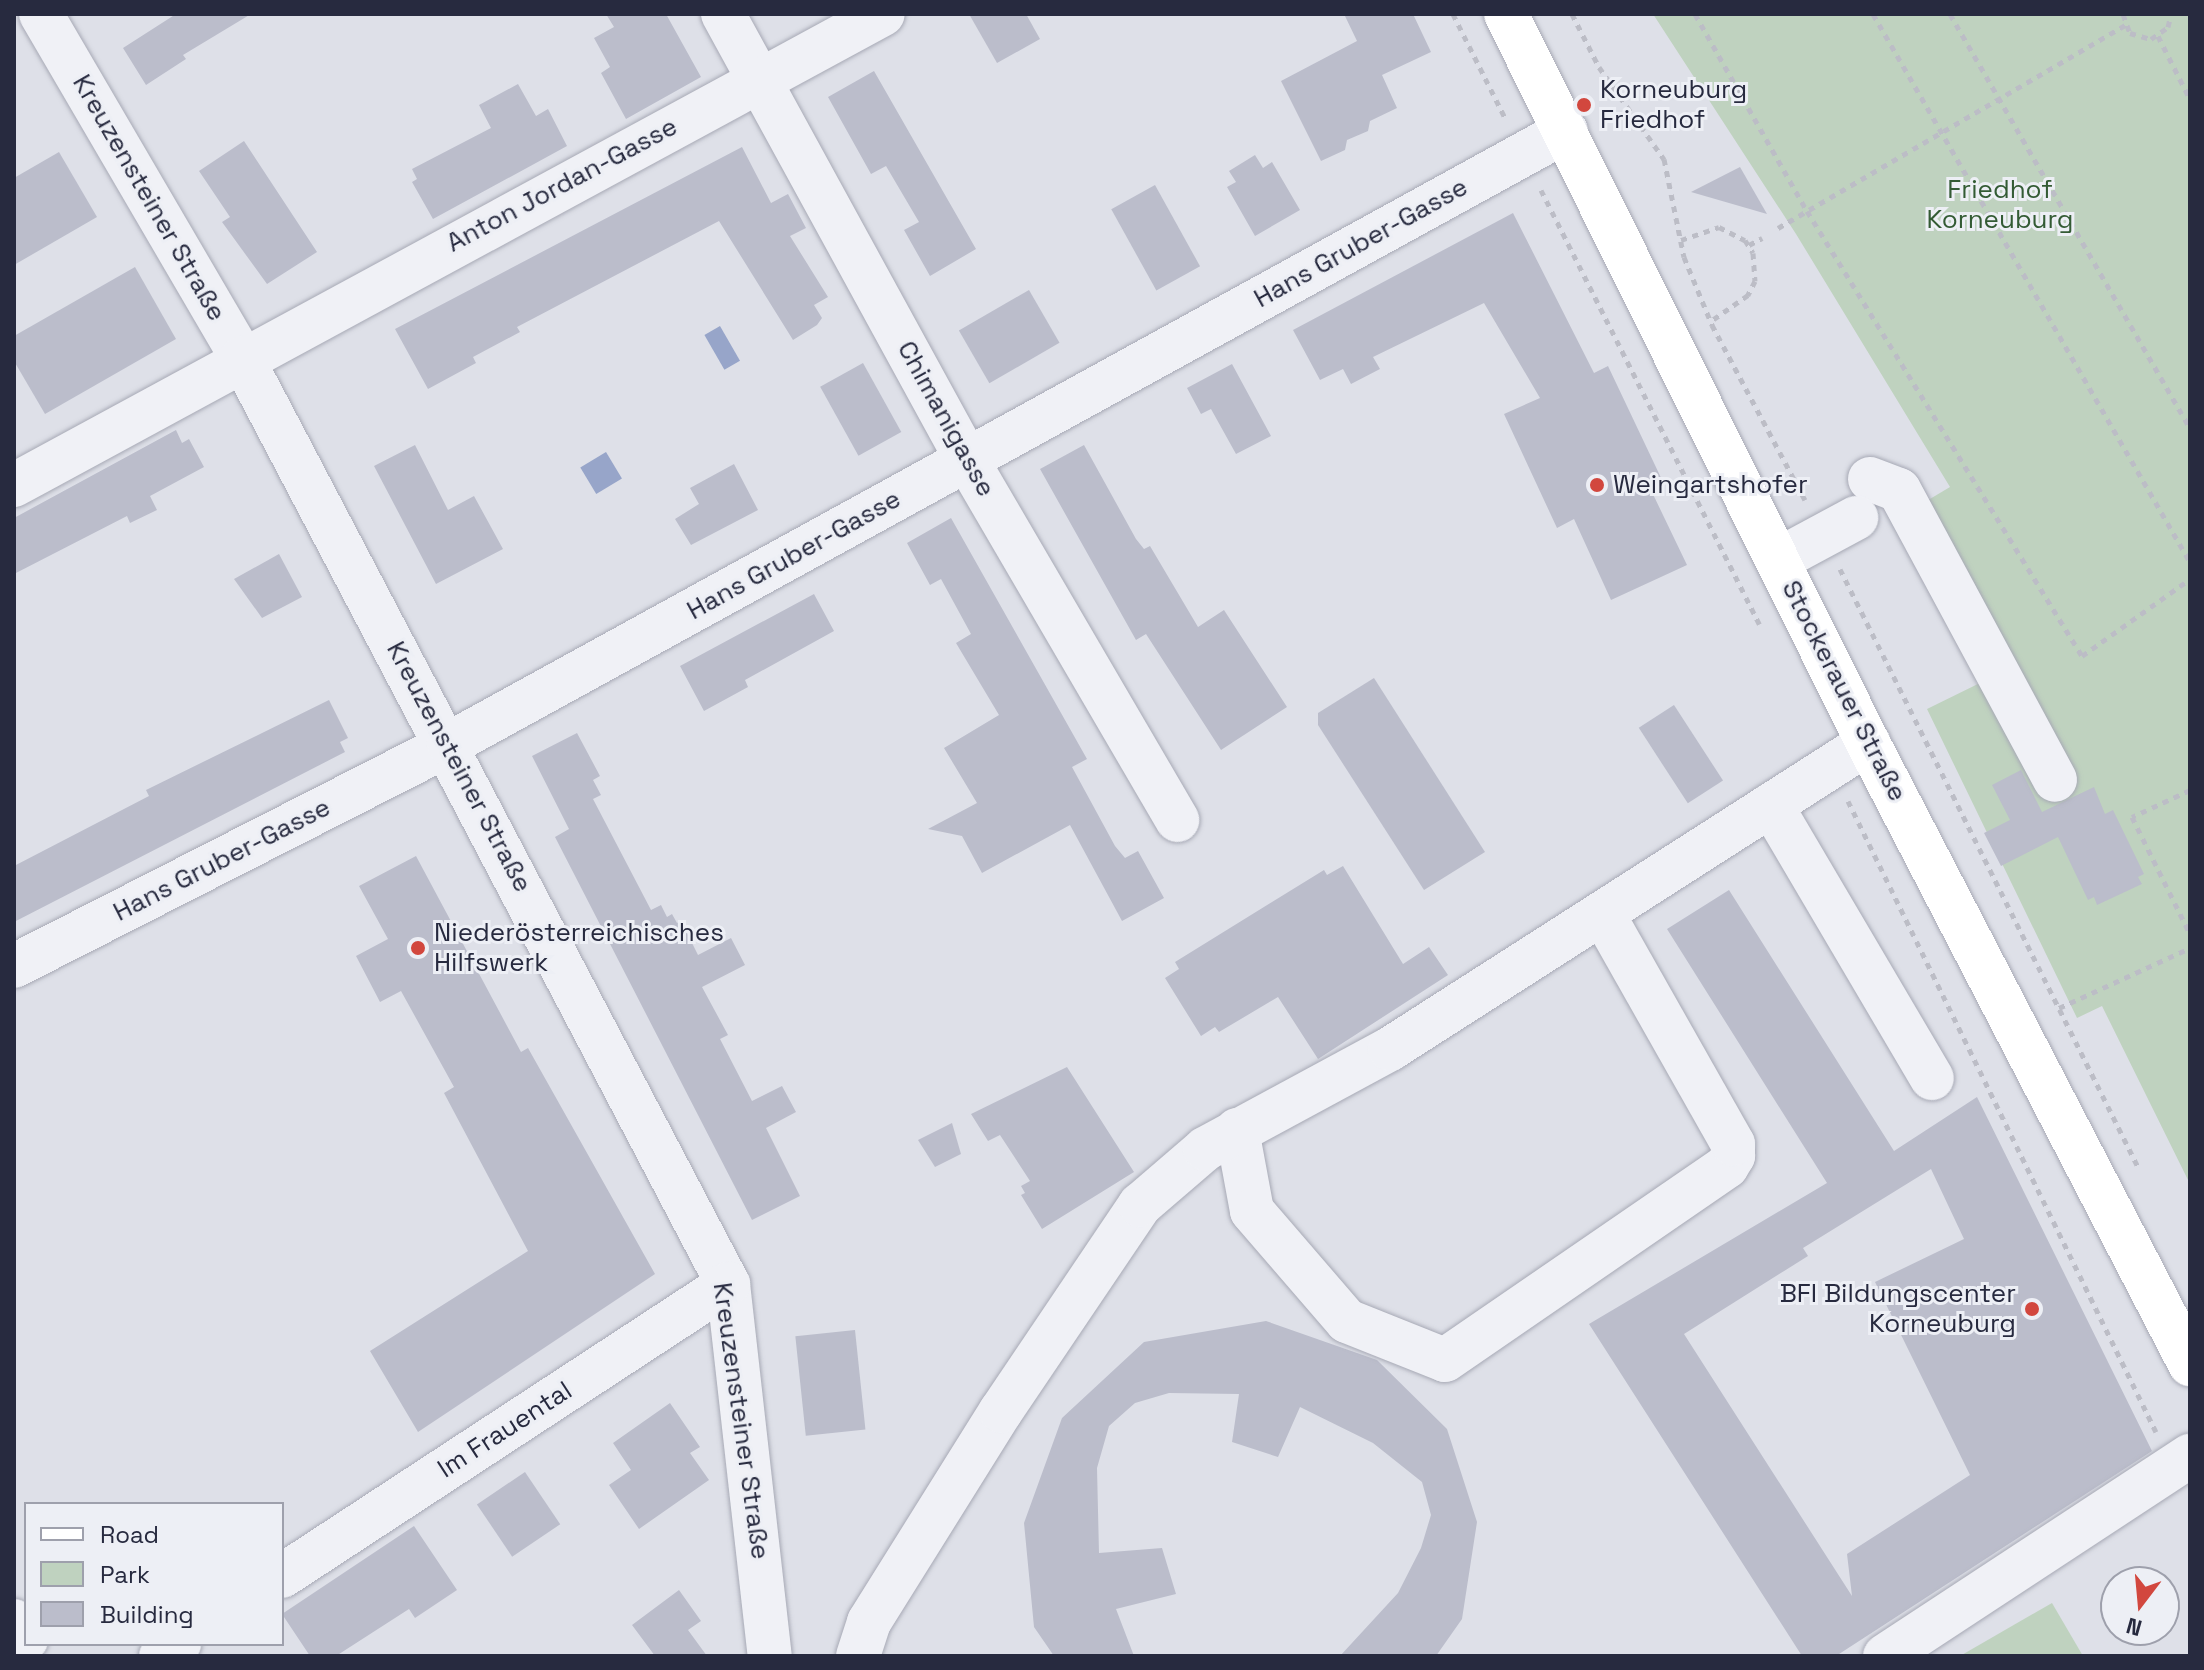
<!DOCTYPE html>
<html>
<head>
<meta charset="utf-8">
<style>
	body { margin:0 }
	#map { position:relative; width:2204px; height:1670px; overflow:hidden; background:#dee0e8; font-family:"Space Grotesk",sans-serif }
	div>[style] { position:absolute }
	[style*='--x'] { left:calc(var(--x)*1px); top:calc(var(--y)*1px); width:calc(var(--w)*1px); rotate:calc(var(--a)*1deg) }
	.green>* { inset:0; background:#bfd2bf }
	.water>* { inset:0; background:#97a5c9; transform-origin:0 0 }
	.building>* { inset:0; background:#bbbdcb; transform-origin:0 0 }
	.path>* { height:5px; margin-top:-2.5px; transform-origin:0; background:repeating-linear-gradient(90deg,#bcbdc6 0 6px,transparent 0 12px) }
	.roads { filter:drop-shadow(0 0 2px #a7a9b5) drop-shadow(0 0 2px #a7a9b5) }
	.minor>* { height:44px; margin:-22px; padding:0 22px; transform-origin:22px; border-radius:22px; background:#f0f1f6 }
	.major>* { height:44px; margin:-22px; padding:0 22px; transform-origin:22px; border-radius:22px; background:#fff }
	.dots>* { width:22px; height:22px; translate:-50% -50%; box-sizing:border-box; border:4px solid #edeff5; border-radius:50% }
	span { translate:-50% -50%; white-space:nowrap; text-align:center; line-height:1.15; -webkit-text-stroke:6px #edeff5; paint-order:stroke }
	.poi-label { font-size:26px; color:#272a3f }
	.left { translate:0 -50%; text-align:left }
	.right { translate:-100% -50%; text-align:right }
	.street-label { font-size:26px; color:#272a3f }
	.park-label { font-size:26px; color:#335b34 }
	.frame { position:absolute; inset:0; border:16px solid #272a3f; pointer-events:none }
	.legend { position:absolute; left:24px; top:1502px; width:260px; height:144px; box-sizing:border-box; background:#edeff5; border:2px solid #9ea0ac; margin:0; padding:10px 14px; list-style:none; font-size:24px; color:#272a3f }
	.legend li { display:flex; align-items:center; gap:16px; height:40px }
	.legend b { width:40px; border:2px solid #9ea0ac }
	.north { position:absolute; left:2100px; top:1566px; width:80px; height:80px; box-sizing:border-box; background:#edeff5; border:2px solid #9ea0ac; border-radius:50%; rotate:196deg; font-size:22px; font-weight:700; line-height:32px; text-align:center; color:#272a3f }
	.north::after { content:''; display:block; margin:auto; width:28px; height:36px; background:#d2473e; clip-path:polygon(50% 0,100% 100%,50% 72%,0 100%) }
</style>
</head>
<body>
<div id="map">
	<div class="green">
		<i style="clip-path:polygon(1653px 14px,2190px 14px,2190px 1184px,2102px 1006px,2077px 1018px,1927px 709px,1986px 680px,1903px 515px,1950px 487px,1796px 234px)"></i>
		<i style="clip-path:polygon(2052px 1603px,2083px 1656px,1960px 1656px)"></i>
	</div>
	<div class="water">
		<i style="left:720px;top:326px;width:40px;height:18px;rotate:60deg"></i>
		<i style="left:606px;top:452px;width:31px;height:30px;rotate:59deg"></i>
	</div>
	<div class="building">
		<i style="clip-path:polygon(176px 14px,251px 14px,183px 55px,186px 59px,146px 85px,123px 48px)"></i>
		<i style="clip-path:polygon(606px 14px,666px 14px,701px 77px,626px 119px,601px 73px,610px 67px,594px 38px,614px 27px)"></i>
		<i style="clip-path:polygon(969px 14px,1026px 14px,1040px 39px,997px 63px)"></i>
		<i style="clip-path:polygon(1344px 14px,1413px 14px,1431px 52px,1382px 75px,1397px 108px,1370px 121px,1368px 131px,1347px 140px,1345px 150px,1321px 161px,1281px 81px,1357px 41px)"></i>
		<i style="clip-path:polygon(874px 71px,976px 249px,930px 276px,904px 230px,919px 222px,886px 166px,871px 174px,828px 97px)"></i>
		<i style="clip-path:polygon(518px 84px,536px 116px,548px 109px,567px 146px,433px 219px,412px 182px,417px 179px,412px 169px,491px 128px,479px 105px)"></i>
		<i style="clip-path:polygon(244px 141px,317px 252px,267px 284px,222px 222px,230px 217px,199px 171px)"></i>
		<i style="clip-path:polygon(742px 147px,771px 203px,788px 194px,806px 228px,790px 236px,828px 297px,814px 305px,822px 318px,817px 325px,793px 340px,719px 221px,517px 327px,520px 332px,473px 357px,476px 363px,428px 389px,395px 329px)"></i>
		<i style="clip-path:polygon(59px 152px,97px 217px,14px 265px,14px 178px)"></i>
		<i style="clip-path:polygon(1255px 155px,1263px 168px,1272px 162px,1300px 210px,1255px 236px,1227px 187px,1236px 182px,1229px 171px)"></i>
		<i style="clip-path:polygon(1740px 167px,1767px 214px,1691px 192px)"></i>
		<i style="left:1155px;top:185px;width:93px;height:50px;rotate:61deg"></i>
		<i style="clip-path:polygon(1513px 213px,1594px 373px,1608px 366px,1663px 482px,1650px 488px,1687px 565px,1611px 600px,1574px 519px,1557px 528px,1504px 414px,1540px 398px,1484px 303px,1373px 357px,1380px 369px,1351px 384px,1343px 369px,1320px 380px,1293px 330px)"></i>
		<i style="clip-path:polygon(135px 267px,176px 339px,45px 414px,14px 361px,14px 336px)"></i>
		<i style="left:1029px;top:290px;width:61px;height:81px;rotate:60deg"></i>
		<i style="left:863px;top:363px;width:79px;height:49px;rotate:61deg"></i>
		<i style="clip-path:polygon(1232px 364px,1271px 436px,1236px 454px,1211px 409px,1201px 414px,1187px 388px)"></i>
		<i style="clip-path:polygon(176px 430px,182px 443px,189px 439px,204px 467px,150px 496px,157px 510px,130px 523px,127px 516px,14px 574px,14px 518px)"></i>
		<i style="clip-path:polygon(415px 445px,448px 510px,474px 496px,503px 549px,436px 584px,374px 466px)"></i>
		<i style="clip-path:polygon(1084px 445px,1136px 539px,1144px 549px,1150px 546px,1198px 627px,1224px 610px,1287px 707px,1221px 750px,1146px 634px,1136px 640px,1040px 469px)"></i>
		<i style="clip-path:polygon(734px 464px,758px 510px,691px 545px,675px 519px,699px 504px,690px 488px)"></i>
		<i style="clip-path:polygon(951px 518px,1087px 759px,1072px 767px,1115px 846px,1125px 858px,1138px 851px,1164px 898px,1122px 921px,1070px 825px,982px 873px,962px 836px,928px 829px,977px 803px,944px 748px,999px 715px,956px 643px,971px 634px,941px 579px,930px 585px,907px 543px)"></i>
		<i style="clip-path:polygon(279px 554px,302px 597px,262px 618px,234px 579px)"></i>
		<i style="clip-path:polygon(814px 594px,834px 631px,745px 680px,748px 687px,704px 711px,680px 666px)"></i>
		<i style="clip-path:polygon(1374px 678px,1485px 852px,1424px 890px,1318px 725px,1318px 713px)"></i>
		<i style="clip-path:polygon(329px 700px,348px 738px,340px 742px,345px 752px,14px 922px,14px 866px,149px 796px,146px 790px)"></i>
		<i style="left:1674px;top:705px;width:90px;height:42px;rotate:57deg"></i>
		<i style="clip-path:polygon(577px 733px,600px 776px,593px 780px,601px 795px,593px 799px,651px 910px,661px 905px,667px 917px,672px 914px,677px 923px,681px 921px,698px 955px,731px 938px,745px 965px,702px 987px,728px 1035px,720px 1039px,752px 1101px,782px 1086px,796px 1112px,766px 1128px,800px 1196px,752px 1220px,555px 837px,569px 829px,532px 756px)"></i>
		<i style="clip-path:polygon(2021px 770px,2042px 812px,2094px 787px,2105px 814px,2113px 810px,2144px 874px,2138px 877px,2142px 884px,2097px 905px,2094px 897px,2088px 900px,2058px 837px,2001px 866px,1984px 833px,2010px 820px,1992px 785px)"></i>
		<i style="clip-path:polygon(416px 856px,521px 1052px,528px 1048px,655px 1274px,418px 1432px,370px 1351px,528px 1251px,444px 1093px,454px 1087px,401px 991px,380px 1002px,356px 956px,388px 939px,359px 886px)"></i>
		<i style="clip-path:polygon(1343px 866px,1403px 964px,1429px 947px,1448px 975px,1318px 1059px,1278px 997px,1219px 1032px,1215px 1027px,1201px 1036px,1165px 978px,1179px 969px,1175px 962px,1324px 870px,1327px 875px)"></i>
		<i style="clip-path:polygon(evenodd,1729px 890px,1894px 1151px,1977px 1097px,2152px 1451px,1836px 1656px,1802px 1656px,1589px 1324px,1827px 1183px,1667px 929px,1729px 890px,1931px 1169px,1964px 1239px,1875px 1282px,1970px 1475px,1847px 1554px,1852px 1596px,1684px 1334px,1808px 1256px,1803px 1248px,1931px 1169px)"></i>
		<i style="clip-path:polygon(1067px 1067px,1134px 1172px,1042px 1229px,1021px 1195px,1025px 1193px,1021px 1186px,1030px 1181px,1000px 1135px,988px 1141px,971px 1114px)"></i>
		<i style="clip-path:polygon(952px 1123px,961px 1154px,935px 1167px,918px 1140px)"></i>
		<i style="clip-path:polygon(1266px 1321px,1377px 1360px,1447px 1429px,1477px 1522px,1462px 1619px,1436px 1656px,1340px 1656px,1398px 1593px,1421px 1548px,1431px 1515px,1422px 1482px,1373px 1443px,1300px 1407px,1278px 1457px,1232px 1442px,1239px 1394px,1169px 1393px,1135px 1403px,1109px 1426px,1097px 1468px,1099px 1553px,1162px 1548px,1176px 1594px,1116px 1609px,1134px 1656px,1054px 1656px,1034px 1627px,1024px 1523px,1062px 1418px,1144px 1342px)"></i>
		<i style="left:855px;top:1330px;width:100px;height:60px;rotate:84deg"></i>
		<i style="clip-path:polygon(670px 1403px,700px 1447px,690px 1453px,709px 1480px,639px 1529px,609px 1485px,631px 1470px,613px 1443px)"></i>
		<i style="left:525px;top:1472px;width:63px;height:58px;rotate:56deg"></i>
		<i style="clip-path:polygon(414px 1526px,457px 1590px,415px 1618px,409px 1609px,336px 1656px,310px 1656px,282px 1614px)"></i>
		<i style="clip-path:polygon(679px 1590px,701px 1621px,688px 1630px,707px 1656px,655px 1656px,632px 1625px)"></i>
	</div>
	<div class="path">
		<i style="--x:1453;--y:14;--w:119;--a:63.4"></i>
		<i style="--x:1572;--y:14;--w:59;--a:63"></i>
		<i style="--x:1599;--y:67;--w:113;--a:54.8"></i>
		<i style="--x:1664;--y:159;--w:100;--a:78.5"></i>
		<i style="--x:1684;--y:257;--w:74;--a:67.6"></i>
		<i style="--x:1712;--y:325;--w:198;--a:62"></i>
		<i style="--x:1695;--y:14;--w:227;--a:60.4"></i>
		<i style="--x:1807;--y:211;--w:523;--a:58.28"></i>
		<i style="--x:2082;--y:656;--w:133;--a:-35.5"></i>
		<i style="--x:1873;--y:14;--w:633;--a:59.95"></i>
		<i style="--x:1950;--y:14;--w:479;--a:59.9"></i>
		<i style="--x:2123;--y:14;--w:20;--a:70"></i>
		<i style="--x:2130;--y:33;--w:22;--a:16"></i>
		<i style="--x:2151;--y:39;--w:21;--a:-35"></i>
		<i style="--x:2168;--y:27;--w:13;--a:-77"></i>
		<i style="--x:2158;--y:36;--w:71;--a:63.1"></i>
		<i style="--x:1541;--y:190;--w:486;--a:63.3"></i>
		<i style="--x:1778;--y:228;--w:402;--a:-30.3"></i>
		<i style="--x:1681;--y:240;--w:40;--a:-18.9"></i>
		<i style="--x:1719;--y:227;--w:29;--a:27"></i>
		<i style="--x:1745;--y:240;--w:15;--a:58"></i>
		<i style="--x:1753;--y:253;--w:28;--a:86"></i>
		<i style="--x:1755;--y:281;--w:16;--a:117"></i>
		<i style="--x:1748;--y:295;--w:45;--a:144.9"></i>
		<i style="--x:1749;--y:245;--w:15;--a:-28"></i>
		<i style="--x:1840;--y:569;--w:670;--a:63.51"></i>
		<i style="--x:2190;--y:790;--w:64;--a:155"></i>
		<i style="--x:2132;--y:817;--w:131;--a:63.6"></i>
		<i style="--x:1848;--y:801;--w:702;--a:63.98"></i>
		<i style="--x:2059;--y:1008;--w:144;--a:-24.6"></i>
	</div>
	<div class="roads">
		<div class="minor">
			<i style="--x:41;--y:14;--w:398;--a:59.7"></i>
			<i style="--x:242;--y:358;--w:1046;--a:62.31"></i>
			<i style="--x:728;--y:1284;--w:374;--a:83.6"></i>
			<i style="--x:723;--y:14;--w:508;--a:61.32"></i>
			<i style="--x:967;--y:460;--w:417;--a:59.7"></i>
			<i style="--x:1870;--y:479;--w:31;--a:21"></i>
			<i style="--x:1899;--y:490;--w:329;--a:61.7"></i>
			<i style="--x:14;--y:485;--w:988;--a:-28.46"></i>
			<i style="--x:1778;--y:560;--w:89;--a:-28.3"></i>
			<i style="--x:1771;--y:805;--w:317;--a:59.5"></i>
			<i style="--x:14;--y:966;--w:488;--a:-27"></i>
			<i style="--x:449;--y:744;--w:1274;--a:-28.76"></i>
			<i style="--x:1237;--y:1130;--w:82;--a:79.5"></i>
			<i style="--x:1252;--y:1211;--w:145;--a:49.2"></i>
			<i style="--x:1347;--y:1321;--w:105;--a:21.7"></i>
			<i style="--x:1445;--y:1360;--w:342;--a:-34.5"></i>
			<i style="--x:1727;--y:1166;--w:12;--a:-59"></i>
			<i style="--x:1733;--y:1156;--w:12;--a:-90"></i>
			<i style="--x:1733;--y:1144;--w:264;--a:-119.5"></i>
			<i style="--x:282;--y:1576;--w:533;--a:-33.21"></i>
			<i style="--x:14;--y:1621;--w:22;--a:56"></i>
			<i style="--x:161;--y:1656;--w:22;--a:-34"></i>
			<i style="--x:858;--y:1656;--w:36;--a:-72"></i>
			<i style="--x:869;--y:1622;--w:249;--a:-58"></i>
			<i style="--x:1001;--y:1411;--w:249;--a:-56"></i>
			<i style="--x:1140;--y:1205;--w:86;--a:-40.7"></i>
			<i style="--x:1205;--y:1149;--w:210;--a:-28.4"></i>
			<i style="--x:1390;--y:1049;--w:568;--a:-32.63"></i>
			<i style="--x:1885;--y:1656;--w:365;--a:-33.3"></i>
		</div>
		<div class="major">
			<i style="--x:1506;--y:14;--w:814;--a:63.59"></i>
			<i style="--x:1868;--y:743;--w:700;--a:62.59"></i>
		</div>
	</div>
	<div class="dots">
		<i style="left:1584px;top:105px;background:#d2473e"></i>
		<i style="left:1597px;top:485px;background:#d2473e"></i>
		<i style="left:418px;top:948px;background:#d2473e"></i>
		<i style="left:2032px;top:1309px;background:#d2473e"></i>
	</div>
	<div class="poi-label">
		<span class="left" style="left:1600px;top:105px">Korneuburg<br>Friedhof</span>
		<span class="left" style="left:1613px;top:485px">Weingartshofer</span>
		<span class="left" style="left:434px;top:948px">Niederösterreichisches<br>Hilfswerk</span>
		<span class="right" style="left:2016px;top:1309px">BFI Bildungscenter<br>Korneuburg</span>
	</div>
	<div class="street-label">
		<span style="left:562px;top:185px;rotate:-28deg">Anton Jordan-Gasse</span>
		<span style="left:149px;top:198px;rotate:60deg">Kreuzensteiner Straße</span>
		<span style="left:1361px;top:243px;rotate:-29deg">Hans Gruber-Gasse</span>
		<span style="left:946px;top:419px;rotate:61deg">Chimanigasse</span>
		<span style="left:794px;top:555px;rotate:-29deg">Hans Gruber-Gasse</span>
		<span style="left:1844px;top:691px;rotate:63deg">Stockerauer Straße</span>
		<span style="left:459px;top:767px;rotate:62deg">Kreuzensteiner Straße</span>
		<span style="left:222px;top:860px;rotate:-27deg">Hans Gruber-Gasse</span>
		<span style="left:741px;top:1421px;rotate:82deg">Kreuzensteiner Straße</span>
		<span style="left:505px;top:1430px;rotate:-33deg">Im Frauental</span>
	</div>
	<div class="park-label">
		<span style="left:2000px;top:205px">Friedhof<br>Korneuburg</span>
	</div>
	<div class="frame"></div>
	<ul class="legend">
	<li><b style="height:10px;background:#fff"></b>Road</li>
	<li><b style="height:22px;background:#bfd2bf"></b>Park</li>
	<li><b style="height:22px;background:#bbbdcb"></b>Building</li>
	</ul>
	<div class="north">N</div>
</div>
</body>
</html>
